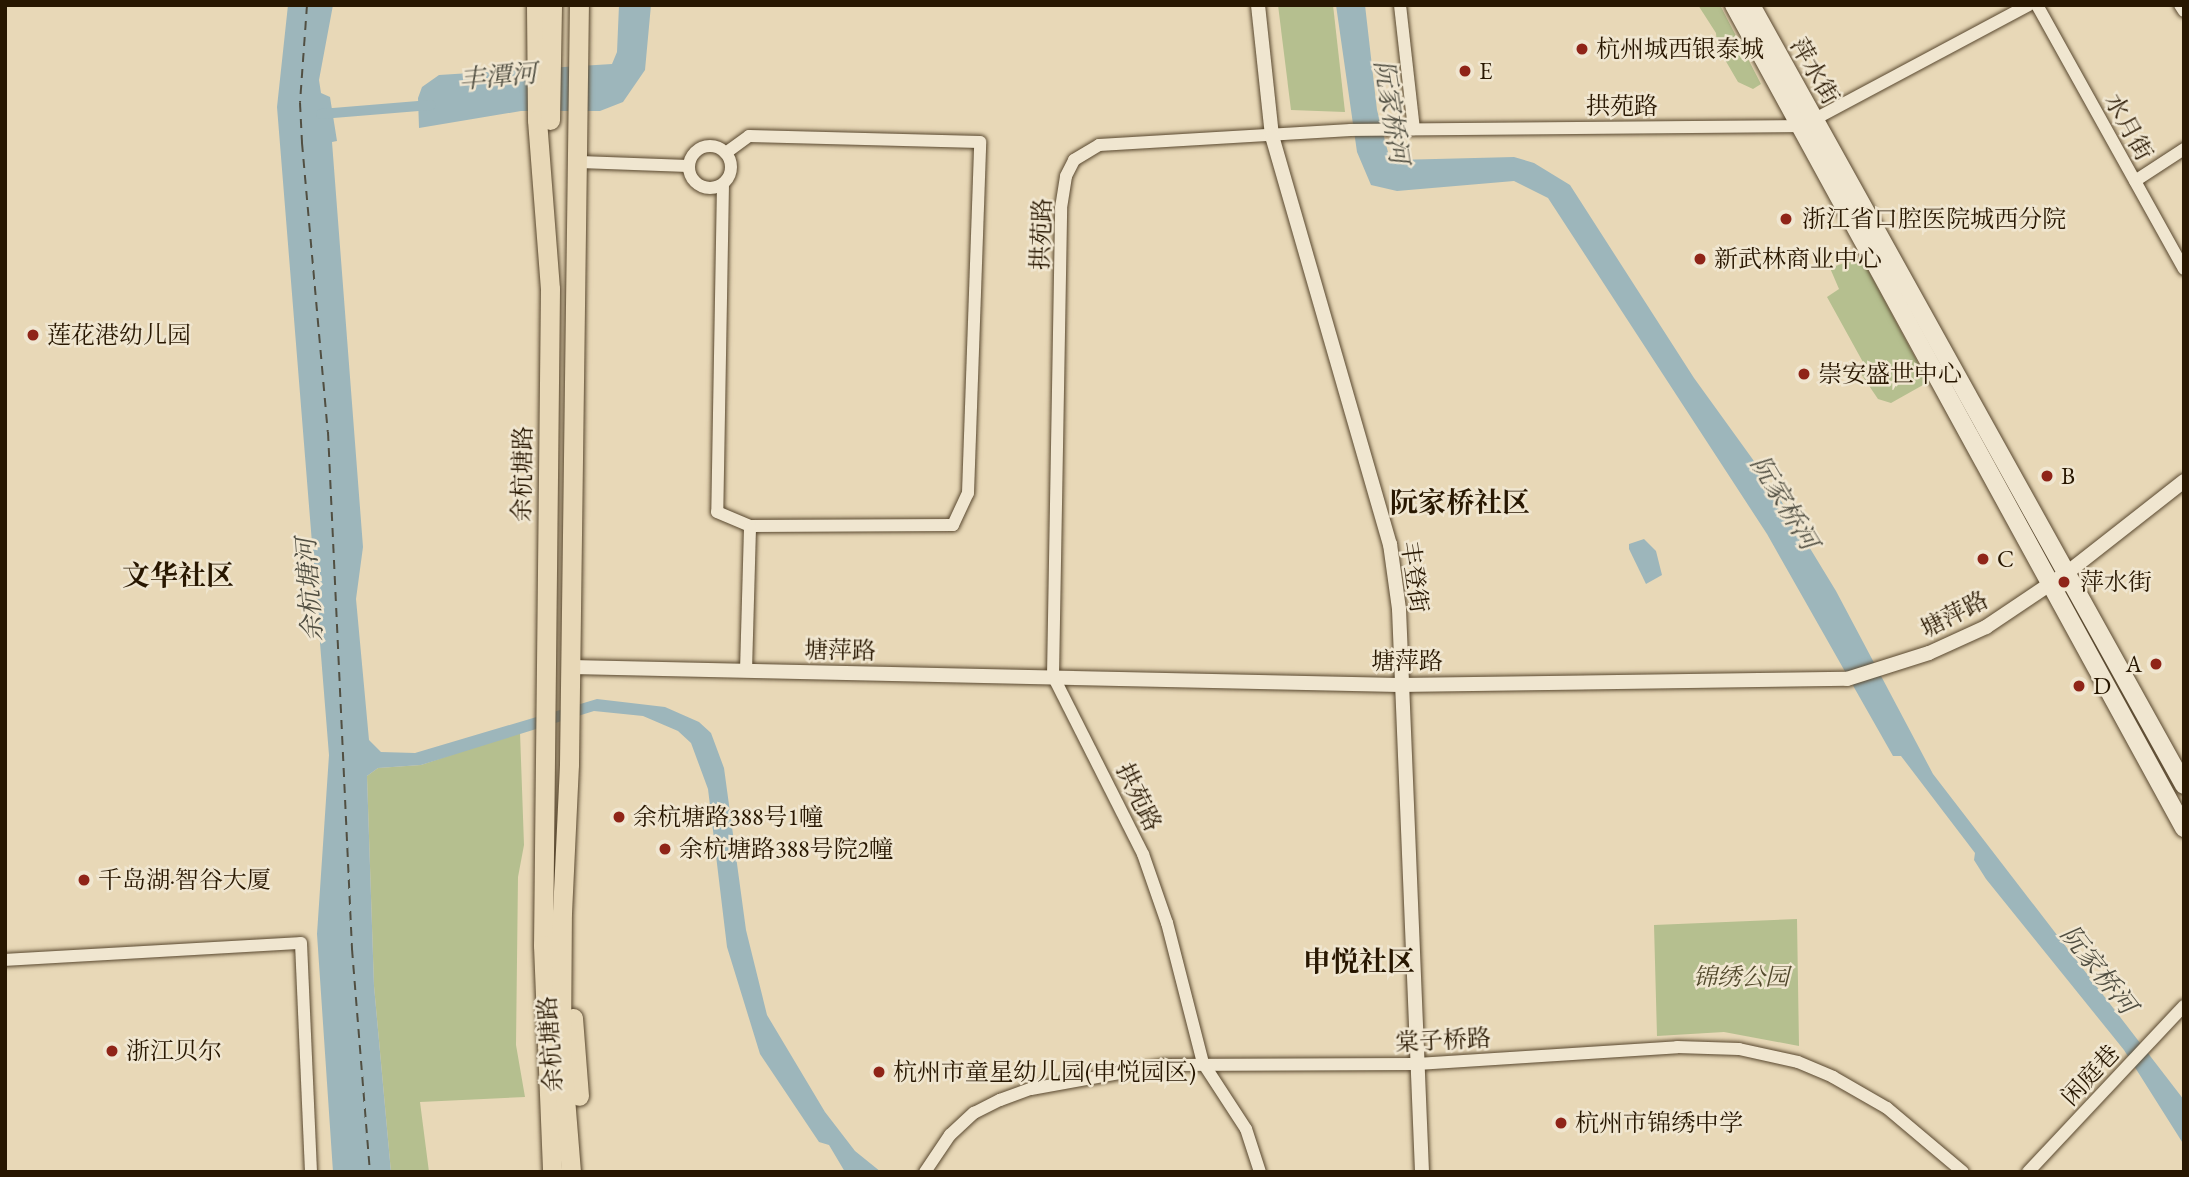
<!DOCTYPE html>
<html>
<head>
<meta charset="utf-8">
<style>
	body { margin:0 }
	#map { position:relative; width:2189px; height:1177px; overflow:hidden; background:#e8d8b7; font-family:"EB Garamond","Noto Serif SC",serif }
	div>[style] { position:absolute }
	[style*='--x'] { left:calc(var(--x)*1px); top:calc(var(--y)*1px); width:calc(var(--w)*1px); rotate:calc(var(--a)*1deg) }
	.green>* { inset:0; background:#b5bf8f }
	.water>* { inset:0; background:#9db6bb }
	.canal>* { height:10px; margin:-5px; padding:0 5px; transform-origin:5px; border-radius:5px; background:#9db6bb }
	.ferry>* { height:2px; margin-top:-1px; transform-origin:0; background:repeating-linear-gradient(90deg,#514f42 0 9px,transparent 0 16px) }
	.roads { filter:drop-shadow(0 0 2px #58472e) drop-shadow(0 0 2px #58472e) }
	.minor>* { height:12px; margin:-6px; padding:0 6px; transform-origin:6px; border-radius:6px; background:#f0e6d0 }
	.minor>.ring { margin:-6px; padding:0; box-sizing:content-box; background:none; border:12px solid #f0e6d0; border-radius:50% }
	.tertiary>* { height:14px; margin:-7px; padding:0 7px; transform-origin:7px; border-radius:7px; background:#f0e6d0 }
	.secondary>* { height:18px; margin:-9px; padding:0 9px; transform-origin:9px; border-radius:9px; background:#f0e6d0 }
	.primary>* { height:19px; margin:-9.5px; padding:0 9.5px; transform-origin:9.5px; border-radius:9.5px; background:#e8d8b7 }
	.dots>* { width:19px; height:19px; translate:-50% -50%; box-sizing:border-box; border:4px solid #f0e6d0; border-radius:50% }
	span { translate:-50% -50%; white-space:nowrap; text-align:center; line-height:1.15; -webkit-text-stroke:5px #f0e6d0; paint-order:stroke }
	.poi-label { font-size:24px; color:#281701 }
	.left { translate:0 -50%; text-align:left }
	.right { translate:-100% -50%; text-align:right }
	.street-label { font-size:24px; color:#281701 }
	.park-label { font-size:24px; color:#52492c; font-style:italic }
	.water-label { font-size:26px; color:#514f42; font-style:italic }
	.quarter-label { font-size:28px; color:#281701; font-weight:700 }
	.frame { position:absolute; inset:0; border:7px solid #281701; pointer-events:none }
</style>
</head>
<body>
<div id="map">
	<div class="green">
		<i style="clip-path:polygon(1278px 5px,1333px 5px,1345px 112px,1291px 110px)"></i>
		<i style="clip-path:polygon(1698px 5px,1720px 5px,1761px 84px,1753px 89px,1738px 82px,1717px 46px,1716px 33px)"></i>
		<i style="clip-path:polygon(1861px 257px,1923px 372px,1923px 385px,1891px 403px,1878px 399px,1857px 368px,1864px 364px,1827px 297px,1839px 289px,1830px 268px)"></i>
		<i style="clip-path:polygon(520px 732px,524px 845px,518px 877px,516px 1045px,525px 1097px,420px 1102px,429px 1172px,391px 1172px,374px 986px,367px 776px,378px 768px,421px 765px)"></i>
		<i style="clip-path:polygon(1797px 919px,1799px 1046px,1724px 1032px,1657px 1036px,1654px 925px)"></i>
	</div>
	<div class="water">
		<i style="clip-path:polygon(288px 5px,333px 5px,319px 80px,321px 93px,330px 97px,337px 141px,332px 142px,363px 547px,356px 599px,369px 740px,381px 752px,415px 753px,597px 699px,665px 707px,699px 722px,711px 733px,724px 768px,746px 930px,767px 1015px,825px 1112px,855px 1151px,881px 1172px,845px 1172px,829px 1145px,819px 1142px,760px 1054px,727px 947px,708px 789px,691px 743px,678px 731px,643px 716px,594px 711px,421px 765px,378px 768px,367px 776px,374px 986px,391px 1172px,333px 1172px,317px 934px,329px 755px,277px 107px)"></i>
		<i style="clip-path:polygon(619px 5px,651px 5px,645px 70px,623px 102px,600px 111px,521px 111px,419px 128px,418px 98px,422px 87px,439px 75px,612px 64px,617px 52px)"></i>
		<i style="clip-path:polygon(1336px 5px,1365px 5px,1377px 110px,1389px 156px,1396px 160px,1514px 157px,1534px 163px,1570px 185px,1694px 378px,1772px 486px,1836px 591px,1933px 774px,2184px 1100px,2184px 1145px,2124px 1050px,1986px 879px,1974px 860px,1975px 853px,1901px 756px,1893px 756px,1767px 534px,1548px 198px,1514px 181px,1397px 191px,1371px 185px,1357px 152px)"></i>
		<i style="clip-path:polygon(1644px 539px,1656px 551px,1662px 575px,1646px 584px,1629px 549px,1629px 544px)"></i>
	</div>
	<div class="canal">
		<i style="--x:321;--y:114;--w:110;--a:-4.7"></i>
	</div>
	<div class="ferry">
		<i style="--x:307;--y:5;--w:98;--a:94.1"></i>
		<i style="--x:300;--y:103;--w:40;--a:87.1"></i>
		<i style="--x:302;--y:143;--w:290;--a:84.9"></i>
		<i style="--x:328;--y:432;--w:518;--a:87.34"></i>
		<i style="--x:352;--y:949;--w:224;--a:85.4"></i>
	</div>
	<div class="roads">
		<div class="minor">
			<i style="--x:1400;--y:5;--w:125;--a:83.6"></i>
			<i style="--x:2037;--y:5;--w:302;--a:60.9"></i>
			<i style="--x:2180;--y:5;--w:7;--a:56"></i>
			<i class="ring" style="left:689px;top:146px;width:30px;height:30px"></i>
			<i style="--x:580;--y:162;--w:108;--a:2.1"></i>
			<i style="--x:2135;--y:181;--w:59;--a:-33.1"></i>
			<i style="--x:723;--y:184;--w:328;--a:91"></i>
			<i style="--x:717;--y:512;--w:36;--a:23"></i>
			<i style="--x:750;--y:526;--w:203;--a:-0.3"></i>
			<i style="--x:953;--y:525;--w:35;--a:-65"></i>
			<i style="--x:968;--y:493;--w:351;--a:-88"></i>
			<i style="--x:980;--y:142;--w:231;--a:-178.5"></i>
			<i style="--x:749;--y:136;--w:29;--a:144"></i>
			<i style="--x:746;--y:671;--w:145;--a:-88.4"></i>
			<i style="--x:5;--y:960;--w:296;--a:-3.3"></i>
			<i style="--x:301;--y:943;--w:229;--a:87.5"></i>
			<i style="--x:925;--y:1172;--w:45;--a:-56"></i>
			<i style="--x:950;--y:1135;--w:33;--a:-43"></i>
			<i style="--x:974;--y:1113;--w:29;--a:-27"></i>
			<i style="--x:1000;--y:1100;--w:33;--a:-20"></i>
			<i style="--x:1031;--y:1089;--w:136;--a:-10.2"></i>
			<i style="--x:1165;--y:1065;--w:252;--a:-0.2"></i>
			<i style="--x:1417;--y:1064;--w:261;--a:-3.7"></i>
			<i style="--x:1677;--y:1047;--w:62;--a:1.8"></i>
			<i style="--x:1739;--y:1049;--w:60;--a:12.4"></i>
			<i style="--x:1798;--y:1062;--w:38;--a:23"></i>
			<i style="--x:1833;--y:1077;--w:62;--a:29.9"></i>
			<i style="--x:1887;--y:1108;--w:99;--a:40.1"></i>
			<i style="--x:1260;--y:1172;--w:45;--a:-108"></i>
			<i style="--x:1246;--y:1129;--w:79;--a:-123.1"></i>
			<i style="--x:1203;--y:1063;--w:145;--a:-104.4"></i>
			<i style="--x:1167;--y:923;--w:73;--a:-109.2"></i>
			<i style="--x:1143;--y:854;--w:199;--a:-116.8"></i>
			<i style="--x:1053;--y:676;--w:468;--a:-89"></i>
			<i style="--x:1061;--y:208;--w:32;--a:-81"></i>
			<i style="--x:1066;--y:176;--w:18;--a:-63"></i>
			<i style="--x:1074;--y:160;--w:29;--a:-31"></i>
			<i style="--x:1099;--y:145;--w:252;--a:-3.4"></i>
			<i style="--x:1351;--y:130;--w:451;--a:-0.5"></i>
			<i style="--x:1802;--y:126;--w:257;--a:-28.1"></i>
			<i style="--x:2028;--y:1172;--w:228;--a:-46.8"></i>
		</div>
		<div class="tertiary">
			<i style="--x:1258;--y:5;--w:132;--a:83.9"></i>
			<i style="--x:1272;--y:136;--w:425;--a:73.9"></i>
			<i style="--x:1390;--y:544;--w:66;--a:82.1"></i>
			<i style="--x:1399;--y:609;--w:563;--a:87.66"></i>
			<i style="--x:571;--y:667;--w:828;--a:1.25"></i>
			<i style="--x:1399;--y:685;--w:448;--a:-0.8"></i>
			<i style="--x:1847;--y:679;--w:86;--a:-17.6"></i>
			<i style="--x:1929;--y:653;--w:63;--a:-24.5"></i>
			<i style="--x:1986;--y:627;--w:99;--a:-33.9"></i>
			<i style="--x:2068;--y:572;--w:147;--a:-38.1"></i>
		</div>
		<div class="secondary">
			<i style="--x:1734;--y:5;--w:938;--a:61.33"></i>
			<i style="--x:1751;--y:5;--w:892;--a:60.96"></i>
		</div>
		<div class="primary">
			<i style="--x:536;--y:5;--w:115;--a:89.5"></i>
			<i style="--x:537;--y:120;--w:169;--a:85.6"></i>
			<i style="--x:550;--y:289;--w:656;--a:90.61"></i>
			<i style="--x:543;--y:945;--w:227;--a:87.7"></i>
			<i style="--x:550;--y:120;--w:115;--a:-89"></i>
			<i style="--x:573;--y:1018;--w:78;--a:85.6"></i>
			<i style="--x:571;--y:1172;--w:125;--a:-94.6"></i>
			<i style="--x:561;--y:1047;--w:134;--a:-89.6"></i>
			<i style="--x:562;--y:913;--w:149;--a:-87.3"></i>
			<i style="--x:569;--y:764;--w:759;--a:-89.25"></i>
		</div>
	</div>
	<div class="dots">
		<i style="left:1582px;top:49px;background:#8f2418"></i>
		<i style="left:1465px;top:71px;background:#8f2418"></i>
		<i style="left:1786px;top:219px;background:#8f2418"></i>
		<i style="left:1700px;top:259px;background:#8f2418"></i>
		<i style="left:33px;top:335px;background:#8f2418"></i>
		<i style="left:1804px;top:374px;background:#8f2418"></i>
		<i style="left:2047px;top:476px;background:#8f2418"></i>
		<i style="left:1983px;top:559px;background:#8f2418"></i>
		<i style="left:2064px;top:582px;background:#8f2418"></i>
		<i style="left:2156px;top:664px;background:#8f2418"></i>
		<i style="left:2079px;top:686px;background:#8f2418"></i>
		<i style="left:619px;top:817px;background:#8f2418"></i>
		<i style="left:665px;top:849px;background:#8f2418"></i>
		<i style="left:84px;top:880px;background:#8f2418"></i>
		<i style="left:112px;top:1051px;background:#8f2418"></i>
		<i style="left:879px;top:1072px;background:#8f2418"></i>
		<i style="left:1561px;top:1123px;background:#8f2418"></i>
	</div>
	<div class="poi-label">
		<span class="left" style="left:1596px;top:49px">杭州城西银泰城</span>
		<span class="left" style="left:1479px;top:71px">E</span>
		<span class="left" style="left:1802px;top:219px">浙江省口腔医院城西分院</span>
		<span class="left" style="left:1714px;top:259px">新武林商业中心</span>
		<span class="left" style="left:47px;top:335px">莲花港幼儿园</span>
		<span class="left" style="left:1818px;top:374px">崇安盛世中心</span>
		<span class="left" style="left:2061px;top:476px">B</span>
		<span class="left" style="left:1997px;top:559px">C</span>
		<span class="left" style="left:2080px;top:582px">萍水街</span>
		<span class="right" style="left:2142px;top:664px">A</span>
		<span class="left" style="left:2093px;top:686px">D</span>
		<span class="left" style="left:633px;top:817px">余杭塘路388号1幢</span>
		<span class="left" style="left:679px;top:849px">余杭塘路388号院2幢</span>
		<span class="left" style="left:98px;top:880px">千岛湖·智谷大厦</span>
		<span class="left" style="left:126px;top:1051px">浙江贝尔</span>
		<span class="left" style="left:893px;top:1072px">杭州市童星幼儿园(申悦园区)</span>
		<span class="left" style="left:1575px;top:1123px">杭州市锦绣中学</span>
	</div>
	<div class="street-label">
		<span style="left:1815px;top:71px;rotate:60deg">萍水街</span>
		<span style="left:1622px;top:106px">拱苑路</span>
		<span style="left:2129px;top:127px;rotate:61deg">水月街</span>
		<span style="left:1041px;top:234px;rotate:-88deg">拱苑路</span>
		<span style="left:522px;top:474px;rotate:-89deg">余杭塘路</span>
		<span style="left:1415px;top:577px;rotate:82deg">丰登街</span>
		<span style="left:1954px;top:614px;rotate:-27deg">塘萍路</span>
		<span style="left:840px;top:650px;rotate:1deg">塘萍路</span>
		<span style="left:1407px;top:661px">塘萍路</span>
		<span style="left:1139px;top:797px;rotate:64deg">拱苑路</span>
		<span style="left:1443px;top:1040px;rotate:-3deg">棠子桥路</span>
		<span style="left:550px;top:1044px;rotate:-94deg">余杭塘路</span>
		<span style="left:2090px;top:1075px;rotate:-47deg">闲庭巷</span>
	</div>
	<div class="park-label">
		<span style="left:1741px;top:977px">锦绣公园</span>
	</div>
	<div class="water-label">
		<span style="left:498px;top:77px;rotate:-5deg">丰潭河</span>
		<span style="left:1391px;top:112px;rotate:81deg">阮家桥河</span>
		<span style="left:1784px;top:503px;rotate:59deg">阮家桥河</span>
		<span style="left:310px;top:590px;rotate:-94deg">余杭塘河</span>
		<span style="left:2098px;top:970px;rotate:52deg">阮家桥河</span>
	</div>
	<div class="quarter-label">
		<span style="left:1460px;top:502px">阮家桥社区</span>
		<span style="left:178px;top:575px">文华社区</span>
		<span style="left:1359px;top:961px">申悦社区</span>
	</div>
	<div class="frame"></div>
</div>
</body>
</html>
